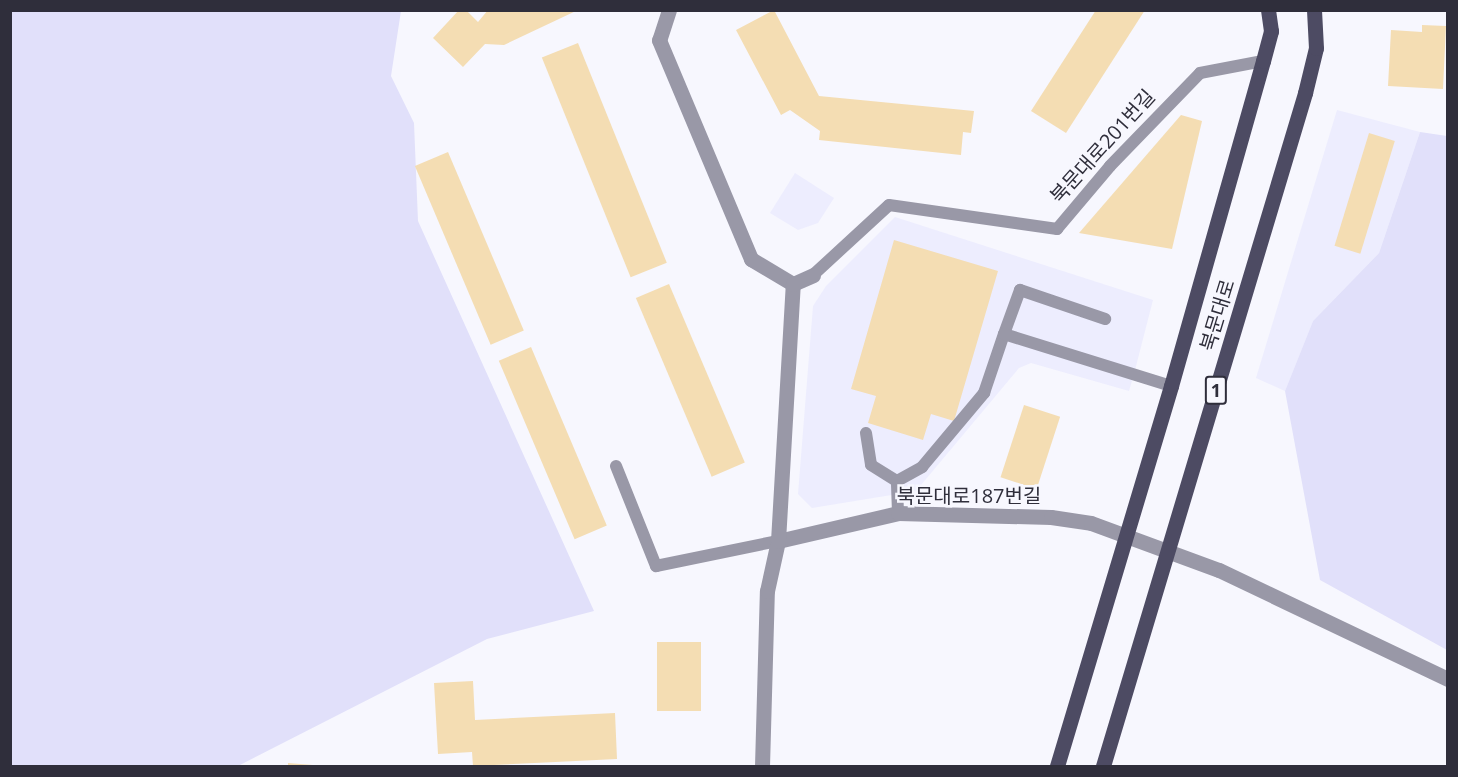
<!DOCTYPE html>
<html>
<head>
<meta charset="utf-8">
<style>
	body { margin:0 }
	#map { position:relative; width:1458px; height:777px; overflow:hidden; background:#f7f7fe; font-family:"Open Sans","Noto Sans KR",sans-serif }
	div>[style] { position:absolute }
	[style*='--x'] { left:calc(var(--x)*1px); top:calc(var(--y)*1px); width:calc(var(--w)*1px); rotate:calc(var(--a)*1deg) }
	.built>* { inset:0; background:#ededfe }
	.green>* { inset:0; background:#e1e0fa }
	.building>* { inset:0; background:#f4ddb3; transform-origin:0 0 }
	.lane>* { height:12px; margin:-6px; padding:0 6px; transform-origin:6px; border-radius:6px; background:#9998a7 }
	.street>* { height:15px; margin:-7.5px; padding:0 7.5px; transform-origin:7.5px; border-radius:7.5px; background:#9998a7 }
	.primary>* { height:15px; margin:-7.5px; padding:0 7.5px; transform-origin:7.5px; border-radius:7.5px; background:#4d4b63 }
	span { translate:-50% -50%; white-space:nowrap; text-align:center; line-height:1.15; -webkit-text-stroke:5px #f7f7fe; paint-order:stroke }
	.shield-label span { padding:2px 4px; background:#f7f7fe; border:2px solid; border-radius:4px; -webkit-text-stroke-width:0 }
	.shield-label { font-size:18px; color:#2f2e3b; font-weight:700 }
	.street-label { font-size:20px; color:#2f2e3b }
	.frame { position:absolute; inset:0; border:12px solid #2f2e3b; pointer-events:none }
</style>
</head>
<body>
<div id="map">
	<div class="built">
		<i style="clip-path:polygon(1337px 110px,1420px 132px,1379px 253px,1313px 321px,1285px 391px,1256px 378px)"></i>
		<i style="clip-path:polygon(795px 173px,834px 198px,818px 223px,798px 230px,770px 213px)"></i>
		<i style="clip-path:polygon(895px 217px,1153px 300px,1134px 374px,1129px 391px,1031px 363px,1019px 368px,916px 491px,812px 508px,798px 494px,813px 306px,826px 286px)"></i>
	</div>
	<div class="green">
		<i style="clip-path:polygon(11px 11px,401px 11px,391px 76px,414px 123px,418px 221px,594px 611px,487px 639px,238px 766px,11px 765px)"></i>
		<i style="clip-path:polygon(1420px 132px,1447px 136px,1447px 650px,1320px 580px,1285px 391px,1313px 321px,1379px 253px)"></i>
	</div>
	<div class="building">
		<i style="clip-path:polygon(459px 10px,466px 10px,478px 22px,488px 10px,578px 10px,504px 45px,485px 44px,463px 67px,433px 38px)"></i>
		<i style="clip-path:polygon(774px 10px,819px 96px,974px 111px,971px 133px,963px 132px,961px 155px,819px 140px,820px 131px,790px 110px,781px 115px,736px 30px)"></i>
		<i style="clip-path:polygon(1096px 10px,1145px 10px,1066px 133px,1031px 111px)"></i>
		<i style="clip-path:polygon(1422px 25px,1446px 26px,1443px 89px,1388px 86px,1391px 30px,1422px 32px)"></i>
		<i style="left:578px;top:43px;width:237px;height:39px;rotate:68deg"></i>
		<i style="clip-path:polygon(1181px 115px,1202px 121px,1172px 249px,1079px 233px)"></i>
		<i style="left:1369px;top:133px;width:27px;height:118px;rotate:17deg"></i>
		<i style="left:448px;top:152px;width:194px;height:36px;rotate:67deg"></i>
		<i style="clip-path:polygon(894px 240px,998px 271px,954px 421px,931px 414px,923px 440px,868px 423px,876px 396px,851px 389px)"></i>
		<i style="left:669px;top:284px;width:194px;height:36px;rotate:67deg"></i>
		<i style="left:531px;top:347px;width:194px;height:35px;rotate:67deg"></i>
		<i style="left:1024px;top:405px;width:38px;height:76px;rotate:18deg"></i>
		<i style="left:657px;top:642px;width:44px;height:69px"></i>
		<i style="clip-path:polygon(473px 681px,475px 720px,615px 713px,617px 759px,473px 766px,472px 752px,438px 754px,434px 683px)"></i>
		<i style="clip-path:polygon(288px 763px,313px 765px,313px 766px,288px 766px)"></i>
	</div>
	<div class="lane">
		<i style="--x:813;--y:275;--w:103;--a:-42.6"></i>
		<i style="--x:889;--y:205;--w:170;--a:8.1"></i>
		<i style="--x:1057;--y:229;--w:82;--a:-49.9"></i>
		<i style="--x:1110;--y:166;--w:129;--a:-45.9"></i>
		<i style="--x:1200;--y:73;--w:64;--a:-10.8"></i>
		<i style="--x:1004;--y:334;--w:47;--a:-70"></i>
		<i style="--x:1020;--y:290;--w:90;--a:18.8"></i>
		<i style="--x:866;--y:433;--w:32;--a:81"></i>
		<i style="--x:871;--y:465;--w:31;--a:32"></i>
		<i style="--x:616;--y:466;--w:108;--a:68.2"></i>
		<i style="--x:656;--y:566;--w:125;--a:-11.6"></i>
		<i style="--x:898;--y:513;--w:32;--a:-92"></i>
		<i style="--x:897;--y:481;--w:29;--a:-29"></i>
		<i style="--x:922;--y:467;--w:97;--a:-50"></i>
		<i style="--x:984;--y:393;--w:62;--a:-71.3"></i>
		<i style="--x:1004;--y:334;--w:175;--a:17.3"></i>
	</div>
	<div class="street">
		<i style="--x:669;--y:10;--w:32;--a:108"></i>
		<i style="--x:659;--y:40;--w:238;--a:67.2"></i>
		<i style="--x:751;--y:259;--w:49;--a:30.8"></i>
		<i style="--x:778;--y:541;--w:123;--a:-13.1"></i>
		<i style="--x:898;--y:513;--w:153;--a:1.5"></i>
		<i style="--x:1051;--y:517;--w:40;--a:8.5"></i>
		<i style="--x:1091;--y:523;--w:136;--a:20.2"></i>
		<i style="--x:1219;--y:570;--w:254;--a:25.5"></i>
		<i style="--x:762;--y:766;--w:175;--a:-88.4"></i>
		<i style="--x:767;--y:591;--w:51;--a:-77.6"></i>
		<i style="--x:778;--y:541;--w:257;--a:-86.7"></i>
		<i style="--x:793;--y:284;--w:22;--a:-24"></i>
	</div>
	<div class="primary">
		<i style="--x:1057;--y:766;--w:397;--a:-73.3"></i>
		<i style="--x:1171;--y:386;--w:338;--a:-74.2"></i>
		<i style="--x:1263;--y:61;--w:31;--a:-75"></i>
		<i style="--x:1271;--y:31;--w:21;--a:-98"></i>
		<i style="--x:1103;--y:766;--w:703;--a:-73.29"></i>
		<i style="--x:1305;--y:93;--w:46;--a:-76.3"></i>
		<i style="--x:1316;--y:48;--w:38;--a:-93"></i>
	</div>
	<div class="shield-label">
		<span style="left:1216px;top:390px">1</span>
	</div>
	<div class="street-label">
		<span style="left:1102px;top:146px;rotate:-48deg">북문대로201번길</span>
		<span style="left:1217px;top:315px;rotate:-73deg">북문대로</span>
		<span style="left:969px;top:495px">북문대로187번길</span>
	</div>
	<div class="frame"></div>
</div>
</body>
</html>
